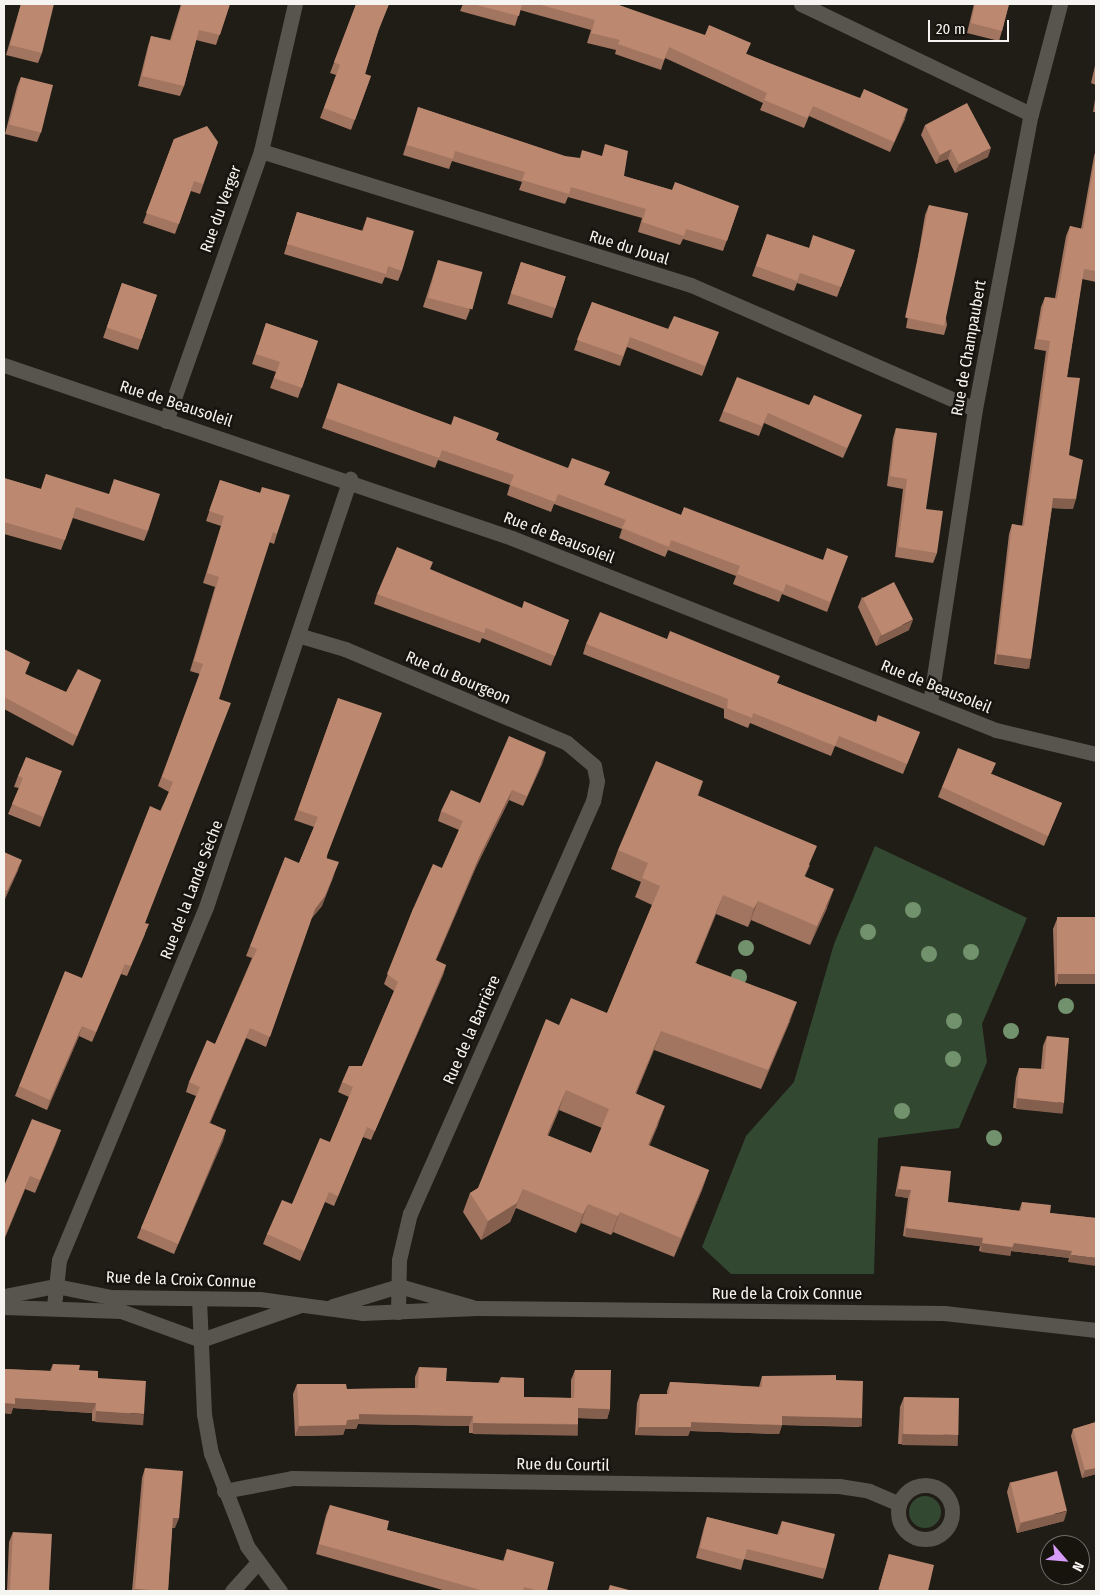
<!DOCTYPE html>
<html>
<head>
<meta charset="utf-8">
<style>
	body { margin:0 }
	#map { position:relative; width:1100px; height:1595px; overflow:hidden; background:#201d17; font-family:"Fira Sans Condensed",sans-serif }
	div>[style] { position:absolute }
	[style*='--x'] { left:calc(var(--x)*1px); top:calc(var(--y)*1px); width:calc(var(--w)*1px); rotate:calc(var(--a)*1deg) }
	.green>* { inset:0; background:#324831 }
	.round { border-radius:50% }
	.street>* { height:15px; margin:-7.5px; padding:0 7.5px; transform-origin:7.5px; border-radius:7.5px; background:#58554e }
	.street>.ring { margin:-7.5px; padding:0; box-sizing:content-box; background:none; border:15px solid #58554e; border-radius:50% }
	.secondary>* { height:15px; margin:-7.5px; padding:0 7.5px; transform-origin:7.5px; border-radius:7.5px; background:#58554e }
	.trees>* { width:16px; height:16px; margin:-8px; border-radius:50%; background:#72926d }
	.wall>* { inset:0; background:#a27560; transform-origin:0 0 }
	.shaded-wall>* { inset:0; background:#845f4e; transform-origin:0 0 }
	.building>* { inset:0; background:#bc8870; transform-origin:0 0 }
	span { translate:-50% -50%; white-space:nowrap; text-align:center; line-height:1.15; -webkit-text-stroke:5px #17140e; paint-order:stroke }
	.street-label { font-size:16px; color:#f6f4f0 }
	.frame { position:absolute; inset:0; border:5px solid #f6f4f0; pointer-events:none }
	.north { position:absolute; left:1040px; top:1535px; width:50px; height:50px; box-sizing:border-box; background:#17140e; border:1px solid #706e68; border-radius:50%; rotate:117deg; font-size:14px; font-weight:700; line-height:20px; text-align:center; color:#f6f4f0 }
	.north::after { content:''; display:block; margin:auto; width:18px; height:22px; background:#d79bf9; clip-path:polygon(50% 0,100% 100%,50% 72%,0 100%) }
	.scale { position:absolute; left:928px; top:20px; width:81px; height:22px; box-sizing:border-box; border:2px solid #f6f4f0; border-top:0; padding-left:6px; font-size:15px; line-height:18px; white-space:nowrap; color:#f6f4f0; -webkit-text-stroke:4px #17140e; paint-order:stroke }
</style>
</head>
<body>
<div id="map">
	<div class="green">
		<i style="clip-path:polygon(875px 846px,1027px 918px,982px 1024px,987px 1062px,959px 1128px,878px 1138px,874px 1274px,731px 1274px,702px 1247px,746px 1136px,794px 1082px,834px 944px)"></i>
		<i class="round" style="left:909px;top:1496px;width:32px;height:32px"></i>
	</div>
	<div class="street">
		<i style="--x:801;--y:4;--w:255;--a:25.6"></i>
		<i style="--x:261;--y:151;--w:450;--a:17.3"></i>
		<i style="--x:691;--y:285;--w:310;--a:23.6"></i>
		<i style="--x:166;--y:421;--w:286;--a:-70.6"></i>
		<i style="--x:261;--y:151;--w:151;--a:-77"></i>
		<i style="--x:301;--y:636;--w:46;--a:16.5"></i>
		<i style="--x:345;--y:649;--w:241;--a:22.9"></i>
		<i style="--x:567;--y:743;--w:35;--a:40"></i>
		<i style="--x:594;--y:766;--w:15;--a:79"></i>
		<i style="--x:597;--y:781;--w:20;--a:101"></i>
		<i style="--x:593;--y:801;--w:451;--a:113.9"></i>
		<i style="--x:410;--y:1213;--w:48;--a:103.2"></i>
		<i style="--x:399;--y:1260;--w:52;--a:91.1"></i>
		<i style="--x:930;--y:703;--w:297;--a:-81.3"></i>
		<i style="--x:975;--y:409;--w:300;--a:-79.3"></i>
		<i style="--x:1031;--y:114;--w:114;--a:-75.2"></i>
		<i style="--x:199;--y:1299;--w:115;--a:87.5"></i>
		<i style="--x:204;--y:1414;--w:40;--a:80"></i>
		<i style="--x:211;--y:1453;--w:100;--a:68.8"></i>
		<i style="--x:247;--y:1546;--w:56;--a:53.7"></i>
		<i style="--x:54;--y:1306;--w:46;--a:-83.8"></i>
		<i style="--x:59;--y:1260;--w:382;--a:-67.4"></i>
		<i style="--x:206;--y:907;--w:452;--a:-71.4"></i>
		<i class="ring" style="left:898px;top:1485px;width:39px;height:39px"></i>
		<i style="--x:224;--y:1491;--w:69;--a:-10.8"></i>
		<i style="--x:292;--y:1478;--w:547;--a:0.84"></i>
		<i style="--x:839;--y:1486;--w:30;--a:9"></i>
		<i style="--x:869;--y:1491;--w:33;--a:23"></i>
		<i style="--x:232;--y:1591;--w:38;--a:-48"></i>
	</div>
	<div class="secondary">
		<i style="--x:4;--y:365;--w:537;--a:18.81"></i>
		<i style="--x:512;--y:538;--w:521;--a:21.64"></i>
		<i style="--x:996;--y:730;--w:103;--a:13.5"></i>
		<i style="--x:4;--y:1296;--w:53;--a:-10.9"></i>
		<i style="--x:56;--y:1286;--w:55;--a:11.5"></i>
		<i style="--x:110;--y:1297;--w:149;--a:0.8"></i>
		<i style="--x:259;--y:1299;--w:104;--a:7.7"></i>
		<i style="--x:362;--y:1313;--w:114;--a:-2.5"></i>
		<i style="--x:476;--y:1308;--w:468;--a:0.6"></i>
		<i style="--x:944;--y:1313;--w:153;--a:6.4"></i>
		<i style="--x:333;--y:1306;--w:69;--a:-16.9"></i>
		<i style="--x:399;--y:1286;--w:76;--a:16"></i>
		<i style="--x:4;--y:1307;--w:117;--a:2"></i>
		<i style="--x:121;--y:1311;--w:85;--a:19.9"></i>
		<i style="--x:201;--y:1340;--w:103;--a:-19.3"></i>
	</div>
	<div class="trees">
		<i style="left:913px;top:910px"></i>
		<i style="left:868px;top:932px"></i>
		<i style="left:746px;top:948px"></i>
		<i style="left:971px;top:952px"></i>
		<i style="left:929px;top:954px"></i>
		<i style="left:739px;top:977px"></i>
		<i style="left:1066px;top:1006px"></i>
		<i style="left:954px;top:1021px"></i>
		<i style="left:1011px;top:1031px"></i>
		<i style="left:953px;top:1059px"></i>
		<i style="left:902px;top:1111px"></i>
		<i style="left:994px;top:1138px"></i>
	</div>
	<div class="wall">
		<i style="clip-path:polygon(21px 4px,42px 53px,38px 63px,6px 55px)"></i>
		<i style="clip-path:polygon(181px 4px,230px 4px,216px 45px,196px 40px,184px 86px,180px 96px,138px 86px,148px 46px,151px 36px,170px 40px)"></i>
		<i style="clip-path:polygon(353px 4px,389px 4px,378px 32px,365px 74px,371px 76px,351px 130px,320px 118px,336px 75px,330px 73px,356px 5px)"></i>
		<i style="clip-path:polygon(463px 4px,616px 4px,747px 54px,905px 119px,890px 152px,809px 116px,804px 128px,760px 110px,763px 103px,665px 58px,661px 70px,615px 54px,616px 50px,587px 43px,591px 30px,520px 10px,515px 26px,460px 11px)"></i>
		<i style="clip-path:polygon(974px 4px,1009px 4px,1002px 31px,999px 41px,967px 33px)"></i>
		<i style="clip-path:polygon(1096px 61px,1096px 85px,1091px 83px)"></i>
		<i style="clip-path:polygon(21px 77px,41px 132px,37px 142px,5px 134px,17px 87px)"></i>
		<i style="clip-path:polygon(1096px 93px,1096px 112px,1093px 112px)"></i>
		<i style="clip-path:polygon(418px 107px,624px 176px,672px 190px,739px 206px,723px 251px,683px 239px,680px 245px,638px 232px,642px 218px,568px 197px,565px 204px,519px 190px,522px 182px,452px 161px,449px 169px,403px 155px)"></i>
		<i style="clip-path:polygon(925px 125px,988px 157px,955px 173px,948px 159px,936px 164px,921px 135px)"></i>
		<i style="clip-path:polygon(174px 139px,218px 142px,200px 194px,191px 191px,175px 234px,143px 223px)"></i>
		<i style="clip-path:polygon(1096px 149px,1096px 282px,1082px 279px,1067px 377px,1069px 455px,1073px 509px,1052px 508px,1027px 669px,994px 664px,1009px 534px,1012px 524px,1022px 526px,1046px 351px,1034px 349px,1041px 307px,1045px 297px,1055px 298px,1066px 236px,1070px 226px,1081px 229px,1094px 156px)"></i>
		<i style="clip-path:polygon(929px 205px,947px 325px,944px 335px,906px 328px,925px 215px)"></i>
		<i style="clip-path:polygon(297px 212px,362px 231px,367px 217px,402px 271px,398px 281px,385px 277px,382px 284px,284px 254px)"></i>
		<i style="clip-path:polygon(767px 234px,809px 248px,855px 250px,837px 297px,797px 283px,794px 291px,752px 276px)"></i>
		<i style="clip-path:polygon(438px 260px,470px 310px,466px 320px,423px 307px)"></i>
		<i style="left:521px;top:262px;width:47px;height:44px;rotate:18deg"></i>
		<i style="left:122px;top:283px;width:37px;height:58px;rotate:19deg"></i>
		<i style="clip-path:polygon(592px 302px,668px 329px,715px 342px,702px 376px,627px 347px,620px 366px,574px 350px)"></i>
		<i style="clip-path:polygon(266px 323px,318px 341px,298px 398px,270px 388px,276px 372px,252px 364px)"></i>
		<i style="clip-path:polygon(338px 383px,451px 425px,496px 440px,605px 485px,681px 515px,823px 560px,848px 556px,827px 612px,782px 594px,779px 602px,733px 584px,736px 576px,668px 550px,665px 557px,619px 538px,622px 529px,554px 504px,551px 512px,507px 495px,510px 485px,438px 460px,435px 468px,322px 428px)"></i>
		<i style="clip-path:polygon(809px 405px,862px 415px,843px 458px,764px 423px,759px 436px,719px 421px,723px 411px)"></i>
		<i style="clip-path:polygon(896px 428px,926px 509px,937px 553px,933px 563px,895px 557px,903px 489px,887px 486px,893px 438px)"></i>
		<i style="clip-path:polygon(46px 474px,148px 531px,144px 541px,73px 518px,61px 550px,4px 534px,4px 478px,41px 489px)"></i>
		<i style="clip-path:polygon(220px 480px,260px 493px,277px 534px,274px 544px,269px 542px,145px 923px,145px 934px,127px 976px,121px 974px,92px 1042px,79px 1036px,47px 1110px,15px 1096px,19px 1086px,82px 978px,169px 792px,158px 786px,200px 674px,190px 671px,215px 587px,203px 583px,221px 526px,206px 521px)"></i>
		<i style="clip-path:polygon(377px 594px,522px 608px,569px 620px,551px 666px,482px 638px,480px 643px,374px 604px)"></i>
		<i style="clip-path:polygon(862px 597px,909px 630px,876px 646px,858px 607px)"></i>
		<i style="clip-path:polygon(586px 644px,777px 683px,876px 722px,920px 732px,903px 774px,835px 746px,831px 756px,750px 723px,748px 728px,724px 718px,724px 709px,583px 654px)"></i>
		<i style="clip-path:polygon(4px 649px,26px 674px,66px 692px,101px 680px,73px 746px,4px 709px)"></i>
		<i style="clip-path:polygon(338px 698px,327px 858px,322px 906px,311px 919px,266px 1047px,246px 1038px,210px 1123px,226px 1130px,174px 1254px,137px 1238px,196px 1096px,186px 1092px,189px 1082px,215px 1044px,252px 958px,246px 956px,250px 946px,299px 863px,314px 827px,294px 820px)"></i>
		<i style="clip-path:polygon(543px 762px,523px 806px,509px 800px,476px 867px,436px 960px,446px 965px,443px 975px,371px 1140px,363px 1137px,334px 1206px,325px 1202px,300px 1261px,263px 1244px,267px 1234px,292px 1204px,330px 1142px,349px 1097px,338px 1092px,342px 1082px,362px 1066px,394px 991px,384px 984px,413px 909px,442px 868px,459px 830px,438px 821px,441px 811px,480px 803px)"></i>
		<i style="clip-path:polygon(992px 774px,1062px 803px,1044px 846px,938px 797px,942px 787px)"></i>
		<i style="clip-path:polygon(18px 776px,58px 781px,40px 827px,8px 814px,19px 788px,14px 787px)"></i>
		<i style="clip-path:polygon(evenodd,703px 781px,698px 796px,810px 865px,805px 876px,827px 908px,810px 945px,751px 920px,748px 927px,716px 914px,696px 963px,790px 1021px,761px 1089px,654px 1050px,636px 1094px,658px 1125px,649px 1145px,709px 1170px,702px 1190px,674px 1257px,613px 1232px,611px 1235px,581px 1223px,576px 1233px,516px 1208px,510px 1222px,481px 1240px,463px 1212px,470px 1193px,478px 1188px,559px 1025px,607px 1013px,652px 905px,635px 897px,641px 882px,611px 869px,618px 850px,703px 781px,559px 1110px,602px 1128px,591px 1153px,548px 1136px,559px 1110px)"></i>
		<i style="clip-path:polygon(4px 852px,18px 870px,4px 901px)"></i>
		<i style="clip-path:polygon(1096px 917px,1055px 987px,1053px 929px,1057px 919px)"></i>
		<i style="clip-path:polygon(1047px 1036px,1060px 1113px,1013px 1108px,1016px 1078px,1019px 1068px,1041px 1069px,1043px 1046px)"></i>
		<i style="clip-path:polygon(61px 1130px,35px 1193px,25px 1189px,4px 1240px,4px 1186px)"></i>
		<i style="clip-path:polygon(901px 1166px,948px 1202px,1019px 1211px,1022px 1202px,1050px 1213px,1096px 1218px,1068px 1262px,1069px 1258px,1011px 1251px,1009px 1255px,979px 1251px,980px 1246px,903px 1236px,908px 1198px,895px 1196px,899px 1174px)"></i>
		<i style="clip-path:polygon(53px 1364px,79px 1370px,98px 1378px,140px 1424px,92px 1421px,92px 1413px,13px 1408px,11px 1414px,4px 1413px,4px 1369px,50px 1371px)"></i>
		<i style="clip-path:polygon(419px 1367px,446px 1381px,498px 1383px,501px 1377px,524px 1397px,571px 1398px,571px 1380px,575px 1370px,610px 1409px,607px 1419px,578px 1418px,578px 1424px,574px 1434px,469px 1433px,469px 1426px,358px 1424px,356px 1429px,345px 1429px,343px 1435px,295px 1436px,293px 1394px,297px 1384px,347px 1389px,415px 1388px,415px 1377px)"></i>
		<i style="clip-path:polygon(762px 1376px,836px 1380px,862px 1418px,859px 1427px,782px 1425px,779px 1434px,690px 1431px,688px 1436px,635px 1435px,637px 1403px,640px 1394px,667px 1394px,667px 1391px,670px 1382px,759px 1387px)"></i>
		<i style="clip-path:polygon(904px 1397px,955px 1445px,898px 1444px,900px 1407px)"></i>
		<i style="clip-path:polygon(1096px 1422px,1096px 1474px,1082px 1478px,1071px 1436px,1073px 1429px)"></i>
		<i style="clip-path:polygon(145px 1468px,175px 1528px,172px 1528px,168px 1591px,132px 1591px,142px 1478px)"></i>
		<i style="clip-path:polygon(1010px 1482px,1064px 1521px,1017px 1533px,1007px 1492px)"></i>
		<i style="clip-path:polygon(330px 1505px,387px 1530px,503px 1561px,507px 1549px,547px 1591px,446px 1591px,316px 1554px,326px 1515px)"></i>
		<i style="clip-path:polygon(707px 1517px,777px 1535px,782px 1521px,826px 1569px,823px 1579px,744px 1559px,741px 1570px,696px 1558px,704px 1527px)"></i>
		<i style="clip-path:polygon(13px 1532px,50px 1591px,7px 1591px,9px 1542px)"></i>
		<i style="clip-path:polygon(889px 1554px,928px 1591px,878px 1591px)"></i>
	</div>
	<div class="shaded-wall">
		<i style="clip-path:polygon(908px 109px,905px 119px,890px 152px,894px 142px)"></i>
		<i style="clip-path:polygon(991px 148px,988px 157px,955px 173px,959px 164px)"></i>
		<i style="clip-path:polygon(951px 149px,948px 159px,936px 164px,940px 155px)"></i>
		<i style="clip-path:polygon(862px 415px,858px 425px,843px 458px,847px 448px)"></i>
		<i style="clip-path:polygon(1053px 498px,1076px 499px,1073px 509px,1050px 508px)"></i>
		<i style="clip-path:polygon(913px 620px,909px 630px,876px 646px,880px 636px)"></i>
		<i style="left:997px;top:654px;width:34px;height:10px;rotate:8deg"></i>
		<i style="clip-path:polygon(101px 680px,97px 690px,73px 746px,77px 736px)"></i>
		<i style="clip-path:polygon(546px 752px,543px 762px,523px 806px,527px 796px)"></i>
		<i style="clip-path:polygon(512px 790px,509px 800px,476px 867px,432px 970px,479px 857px)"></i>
		<i style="clip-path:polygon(22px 860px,18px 870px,4px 901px,7px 891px)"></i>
		<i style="clip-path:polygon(335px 873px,322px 906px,311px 919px,315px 909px)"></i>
		<i style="clip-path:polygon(834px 889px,827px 908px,810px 945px,817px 926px)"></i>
		<i style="clip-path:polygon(723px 895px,716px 914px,688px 982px,695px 963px)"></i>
		<i style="clip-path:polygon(758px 901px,751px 920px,748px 927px,754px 908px)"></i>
		<i style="clip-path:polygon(125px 964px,121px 974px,92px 1042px,96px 1032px)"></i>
		<i style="clip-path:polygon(446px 965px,443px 975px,371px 1140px,375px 1131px)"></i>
		<i style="left:1096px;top:974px;width:10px;height:38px;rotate:90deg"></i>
		<i style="clip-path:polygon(797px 1002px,790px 1021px,761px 1089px,768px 1070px)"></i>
		<i style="clip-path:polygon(82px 1026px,79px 1036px,47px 1110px,50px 1100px)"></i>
		<i style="clip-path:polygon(250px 1028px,246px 1038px,206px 1133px,209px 1123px)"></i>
		<i style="clip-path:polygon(661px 1031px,654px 1050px,628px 1112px,635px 1093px)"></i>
		<i style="clip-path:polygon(566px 1090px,559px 1110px,540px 1154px,547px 1135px)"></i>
		<i style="left:1017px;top:1098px;width:47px;height:11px;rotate:6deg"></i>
		<i style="clip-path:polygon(665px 1106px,658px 1125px,642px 1164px,648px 1145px)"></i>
		<i style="clip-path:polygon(61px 1130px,56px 1144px,35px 1193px,40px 1180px)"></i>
		<i style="clip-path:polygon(226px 1130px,223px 1141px,174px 1254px,178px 1244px)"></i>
		<i style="clip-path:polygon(709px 1170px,702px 1190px,674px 1257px,681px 1238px)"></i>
		<i style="clip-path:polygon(30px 1176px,25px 1189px,4px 1240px,4px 1238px)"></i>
		<i style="clip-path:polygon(523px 1189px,510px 1222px,481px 1240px,488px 1221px)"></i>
		<i style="clip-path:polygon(898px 1189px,911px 1190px,908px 1198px,895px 1196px)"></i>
		<i style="clip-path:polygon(588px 1204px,581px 1223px,576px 1233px,583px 1214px)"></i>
		<i style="clip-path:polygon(620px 1212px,613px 1232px,611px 1235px,618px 1216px)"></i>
		<i style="left:906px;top:1228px;width:78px;height:9px;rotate:7deg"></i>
		<i style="left:982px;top:1243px;width:30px;height:9px;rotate:8deg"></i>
		<i style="clip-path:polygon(1014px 1243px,1072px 1251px,1069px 1258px,1011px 1251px)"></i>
		<i style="clip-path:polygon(1071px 1255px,1096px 1258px,1096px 1266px,1068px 1262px)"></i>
		<i style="clip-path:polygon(15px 1398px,96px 1403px,92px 1413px,13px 1408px,11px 1414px,4px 1413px,4px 1403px)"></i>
		<i style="clip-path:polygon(578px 1408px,610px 1409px,607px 1419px,575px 1418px)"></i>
		<i style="left:96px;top:1411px;width:48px;height:11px;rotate:4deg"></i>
		<i style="clip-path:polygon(359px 1414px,473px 1416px,469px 1426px,358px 1424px,356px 1429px,345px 1429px,343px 1435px,295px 1436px,299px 1426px,347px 1420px)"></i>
		<i style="left:782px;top:1416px;width:80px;height:9px;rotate:1deg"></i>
		<i style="clip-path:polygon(691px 1422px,782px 1425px,779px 1434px,690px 1431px,688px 1436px,635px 1435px,639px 1427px)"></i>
		<i style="left:473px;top:1423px;width:105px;height:11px;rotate:1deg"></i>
		<i style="left:902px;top:1434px;width:56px;height:11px;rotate:1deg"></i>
		<i style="clip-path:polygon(1096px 1468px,1096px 1474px,1082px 1478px,1085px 1470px)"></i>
		<i style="clip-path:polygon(1067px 1511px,1064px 1521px,1017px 1533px,1021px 1523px)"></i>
		<i style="clip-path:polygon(173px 1518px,179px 1518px,175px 1528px,169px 1528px)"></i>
		<i style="clip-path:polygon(135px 1589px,168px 1591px,134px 1591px)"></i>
	</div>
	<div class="building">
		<i style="clip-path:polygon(21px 4px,54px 4px,42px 53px,10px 45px)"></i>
		<i style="clip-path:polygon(182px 4px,230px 4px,220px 35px,199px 30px,184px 86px,142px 76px,151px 36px,171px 41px)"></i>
		<i style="clip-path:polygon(356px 4px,389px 4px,379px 28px,365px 74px,371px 76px,355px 120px,324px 108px,340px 65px,334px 62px)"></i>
		<i style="clip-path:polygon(473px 4px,522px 4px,519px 16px)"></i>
		<i style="clip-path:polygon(538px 4px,616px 4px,705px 35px,709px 25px,751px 43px,746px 54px,860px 98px,864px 89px,908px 109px,894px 142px,813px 106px,807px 118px,764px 100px,767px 93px,669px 47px,664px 60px,618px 44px,620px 40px,591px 33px,595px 20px)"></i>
		<i style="clip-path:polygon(975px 4px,1009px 4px,1002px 31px,971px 23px)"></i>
		<i style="left:21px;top:77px;width:33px;height:49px;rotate:14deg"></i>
		<i style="clip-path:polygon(967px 103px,991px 148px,959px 164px,951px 149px,940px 155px,925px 125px)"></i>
		<i style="clip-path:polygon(418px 107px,565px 156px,580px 158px,582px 150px,602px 156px,605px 144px,628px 151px,624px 176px,672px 190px,675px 182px,739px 206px,727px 241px,686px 229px,684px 236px,642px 222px,646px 209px,571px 187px,569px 194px,522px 180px,525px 172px,455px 151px,453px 159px,407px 145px)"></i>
		<i style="clip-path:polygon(207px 126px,218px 142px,203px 184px,194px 181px,179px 224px,146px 213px,174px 139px)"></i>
		<i style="clip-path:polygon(1096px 152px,1096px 271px,1084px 269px,1067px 377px,1080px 378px,1069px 455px,1083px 460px,1076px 499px,1053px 498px,1031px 659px,997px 654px,1012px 524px,1024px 526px,1050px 341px,1037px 339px,1045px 297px,1057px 299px,1070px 226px,1083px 229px)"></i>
		<i style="left:929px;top:205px;width:40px;height:115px;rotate:12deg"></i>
		<i style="clip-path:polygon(297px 212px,363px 231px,367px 217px,414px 231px,402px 271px,388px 266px,386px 274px,287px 244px)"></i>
		<i style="clip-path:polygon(767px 234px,809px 248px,813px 235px,855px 250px,841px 287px,800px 273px,797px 281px,756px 266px)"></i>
		<i style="left:438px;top:260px;width:46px;height:39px;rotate:15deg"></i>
		<i style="left:521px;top:262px;width:47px;height:33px;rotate:18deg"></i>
		<i style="left:122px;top:283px;width:37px;height:47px;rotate:19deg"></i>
		<i style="clip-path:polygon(592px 302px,668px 329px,674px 316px,719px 332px,705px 366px,630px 337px,623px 356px,577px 340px)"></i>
		<i style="clip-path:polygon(266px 323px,318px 341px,302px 388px,274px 378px,280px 362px,256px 354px)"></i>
		<i style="clip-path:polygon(737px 377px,809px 405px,814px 395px,862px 415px,847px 448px,768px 413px,762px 426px,723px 411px)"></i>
		<i style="clip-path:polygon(338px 383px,451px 425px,454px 416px,499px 433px,496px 440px,568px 468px,572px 458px,610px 472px,604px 485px,681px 515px,684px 507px,823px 560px,827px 548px,848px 556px,830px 602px,786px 584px,783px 592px,737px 574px,740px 566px,671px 540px,669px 547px,622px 528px,626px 520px,558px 494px,555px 502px,510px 485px,514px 475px,442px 450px,439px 458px,326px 418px)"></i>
		<i style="clip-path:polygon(896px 428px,937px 433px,926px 509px,943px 511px,937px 553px,898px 547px,907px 479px,890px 476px)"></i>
		<i style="clip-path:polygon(46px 474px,109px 494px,114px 479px,160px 494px,148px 531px,76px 507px,65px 540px,4px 522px,4px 478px,41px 489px)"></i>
		<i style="clip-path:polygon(220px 480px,260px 493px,262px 487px,290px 495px,277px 534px,273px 532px,219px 699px,231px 703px,145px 923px,149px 924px,131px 966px,125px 964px,96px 1032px,82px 1026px,50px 1100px,19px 1086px,65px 971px,82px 978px,150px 806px,161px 811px,173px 782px,162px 777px,203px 664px,194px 661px,219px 577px,207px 573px,224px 516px,209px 511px)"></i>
		<i style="clip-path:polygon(397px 547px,433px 562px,430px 569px,522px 608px,524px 601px,569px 620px,555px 656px,486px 628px,484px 633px,377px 594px)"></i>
		<i style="left:894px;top:582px;width:42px;height:35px;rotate:63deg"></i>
		<i style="clip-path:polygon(600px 612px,667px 639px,670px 631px,780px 676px,777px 683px,876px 722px,878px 715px,920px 732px,907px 764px,839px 736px,835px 746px,753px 713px,752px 718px,727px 708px,728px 699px,586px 644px)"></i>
		<i style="clip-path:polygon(4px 649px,30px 662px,25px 674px,66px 692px,78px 669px,101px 680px,77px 736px,4px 697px)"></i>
		<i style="clip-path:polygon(338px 698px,382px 713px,326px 858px,339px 862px,325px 896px,315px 909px,270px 1037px,250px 1028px,209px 1123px,226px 1130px,178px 1244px,141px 1228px,200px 1087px,189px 1082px,207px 1040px,215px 1044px,257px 949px,250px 946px,285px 857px,299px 863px,318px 817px,298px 810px)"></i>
		<i style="clip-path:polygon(509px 736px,546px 752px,527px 796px,512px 790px,479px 857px,435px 960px,446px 965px,375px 1131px,367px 1127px,338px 1196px,329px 1192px,304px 1251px,267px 1234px,282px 1200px,292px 1204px,320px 1138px,330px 1142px,353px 1087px,342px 1082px,349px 1066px,362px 1066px,398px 982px,387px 974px,413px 909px,433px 864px,442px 868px,463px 821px,441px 811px,451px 790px,480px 803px)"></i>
		<i style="clip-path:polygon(958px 748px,996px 763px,991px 774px,1062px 803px,1048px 836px,942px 787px)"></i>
		<i style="clip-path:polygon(26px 757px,62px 771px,43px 817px,12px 804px,23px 778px,18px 776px)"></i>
		<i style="clip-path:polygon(evenodd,656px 761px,703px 781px,697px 795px,817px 846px,804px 876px,834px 889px,817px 926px,758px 901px,754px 908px,723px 895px,695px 963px,797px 1002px,768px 1070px,661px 1031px,635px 1093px,665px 1106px,648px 1145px,709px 1170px,681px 1238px,620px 1212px,618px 1216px,588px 1204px,583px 1214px,523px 1189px,517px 1203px,488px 1221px,470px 1193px,478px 1188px,546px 1019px,559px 1025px,571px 998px,607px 1013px,660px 886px,642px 878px,648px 863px,618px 850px,656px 761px,566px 1090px,609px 1109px,591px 1153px,547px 1135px,566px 1090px)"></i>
		<i style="clip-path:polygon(4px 852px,22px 860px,7px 891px,4px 890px)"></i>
		<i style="left:1096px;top:917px;width:57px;height:39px;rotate:90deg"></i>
		<i style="clip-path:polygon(1047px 1036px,1069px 1038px,1064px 1103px,1017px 1098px,1019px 1068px,1044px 1069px)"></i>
		<i style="clip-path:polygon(32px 1119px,61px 1130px,40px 1180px,30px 1176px,4px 1238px,4px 1186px)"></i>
		<i style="clip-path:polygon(901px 1166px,951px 1171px,948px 1202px,1021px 1211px,1022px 1202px,1051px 1205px,1050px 1213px,1096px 1218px,1096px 1258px,1071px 1255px,1072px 1251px,1014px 1243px,1012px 1247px,982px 1243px,983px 1238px,906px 1228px,911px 1190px,898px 1189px)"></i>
		<i style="clip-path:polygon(53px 1364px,80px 1365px,79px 1370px,98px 1371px,98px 1378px,146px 1381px,144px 1414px,96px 1411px,96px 1403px,15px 1398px,15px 1404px,4px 1403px,4px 1369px,52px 1371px)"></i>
		<i style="clip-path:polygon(419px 1367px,447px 1368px,446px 1381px,500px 1383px,501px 1377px,524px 1378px,524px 1397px,574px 1398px,575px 1370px,611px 1370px,610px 1409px,578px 1408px,578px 1424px,473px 1423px,473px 1416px,359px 1414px,359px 1419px,347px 1420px,346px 1425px,299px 1426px,297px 1384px,346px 1384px,347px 1389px,418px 1388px)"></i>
		<i style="clip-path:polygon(836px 1375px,836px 1380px,863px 1381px,862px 1418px,782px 1416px,782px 1425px,691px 1422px,691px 1427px,639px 1427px,640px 1394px,669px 1394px,670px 1382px,762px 1387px,762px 1376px)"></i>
		<i style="left:904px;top:1397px;width:55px;height:37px;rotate:1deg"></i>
		<i style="clip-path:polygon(1096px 1422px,1096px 1468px,1085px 1470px,1073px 1429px)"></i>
		<i style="clip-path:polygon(145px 1468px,183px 1471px,179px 1518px,173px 1518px,168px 1591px,135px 1589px)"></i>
		<i style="left:1057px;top:1471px;width:41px;height:48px;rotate:76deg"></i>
		<i style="clip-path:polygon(330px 1505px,389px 1521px,387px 1530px,504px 1561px,507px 1549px,554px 1562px,547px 1591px,539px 1591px,524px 1587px,523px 1591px,484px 1591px,319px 1544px)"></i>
		<i style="clip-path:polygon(707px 1517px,779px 1535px,782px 1521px,835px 1534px,826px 1569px,747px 1549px,744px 1560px,700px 1548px)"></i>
		<i style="left:13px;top:1532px;width:39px;height:59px;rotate:3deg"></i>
		<i style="clip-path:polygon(889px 1554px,934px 1565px,928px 1591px,887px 1591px,879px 1589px)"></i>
		<i style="clip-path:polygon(610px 1585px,629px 1590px,629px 1591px,608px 1591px)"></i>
	</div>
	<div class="street-label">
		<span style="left:221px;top:209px;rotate:-70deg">Rue du Verger</span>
		<span style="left:629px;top:248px;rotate:17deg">Rue du Joual</span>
		<span style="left:969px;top:348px;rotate:-80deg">Rue de Champaubert</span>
		<span style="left:176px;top:404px;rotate:18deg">Rue de Beausoleil</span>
		<span style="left:559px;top:538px;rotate:21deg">Rue de Beausoleil</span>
		<span style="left:458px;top:678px;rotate:23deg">Rue du Bourgeon</span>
		<span style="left:936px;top:687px;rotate:22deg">Rue de Beausoleil</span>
		<span style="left:192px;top:890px;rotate:-69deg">Rue de la Lande Sèche</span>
		<span style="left:472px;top:1030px;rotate:-66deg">Rue de la Barrière</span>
		<span style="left:181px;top:1280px;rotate:2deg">Rue de la Croix Connue</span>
		<span style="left:787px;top:1294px">Rue de la Croix Connue</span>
		<span style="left:563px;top:1465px;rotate:1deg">Rue du Courtil</span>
	</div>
	<div class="frame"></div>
	<div class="north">N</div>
	<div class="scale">20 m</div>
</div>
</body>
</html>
